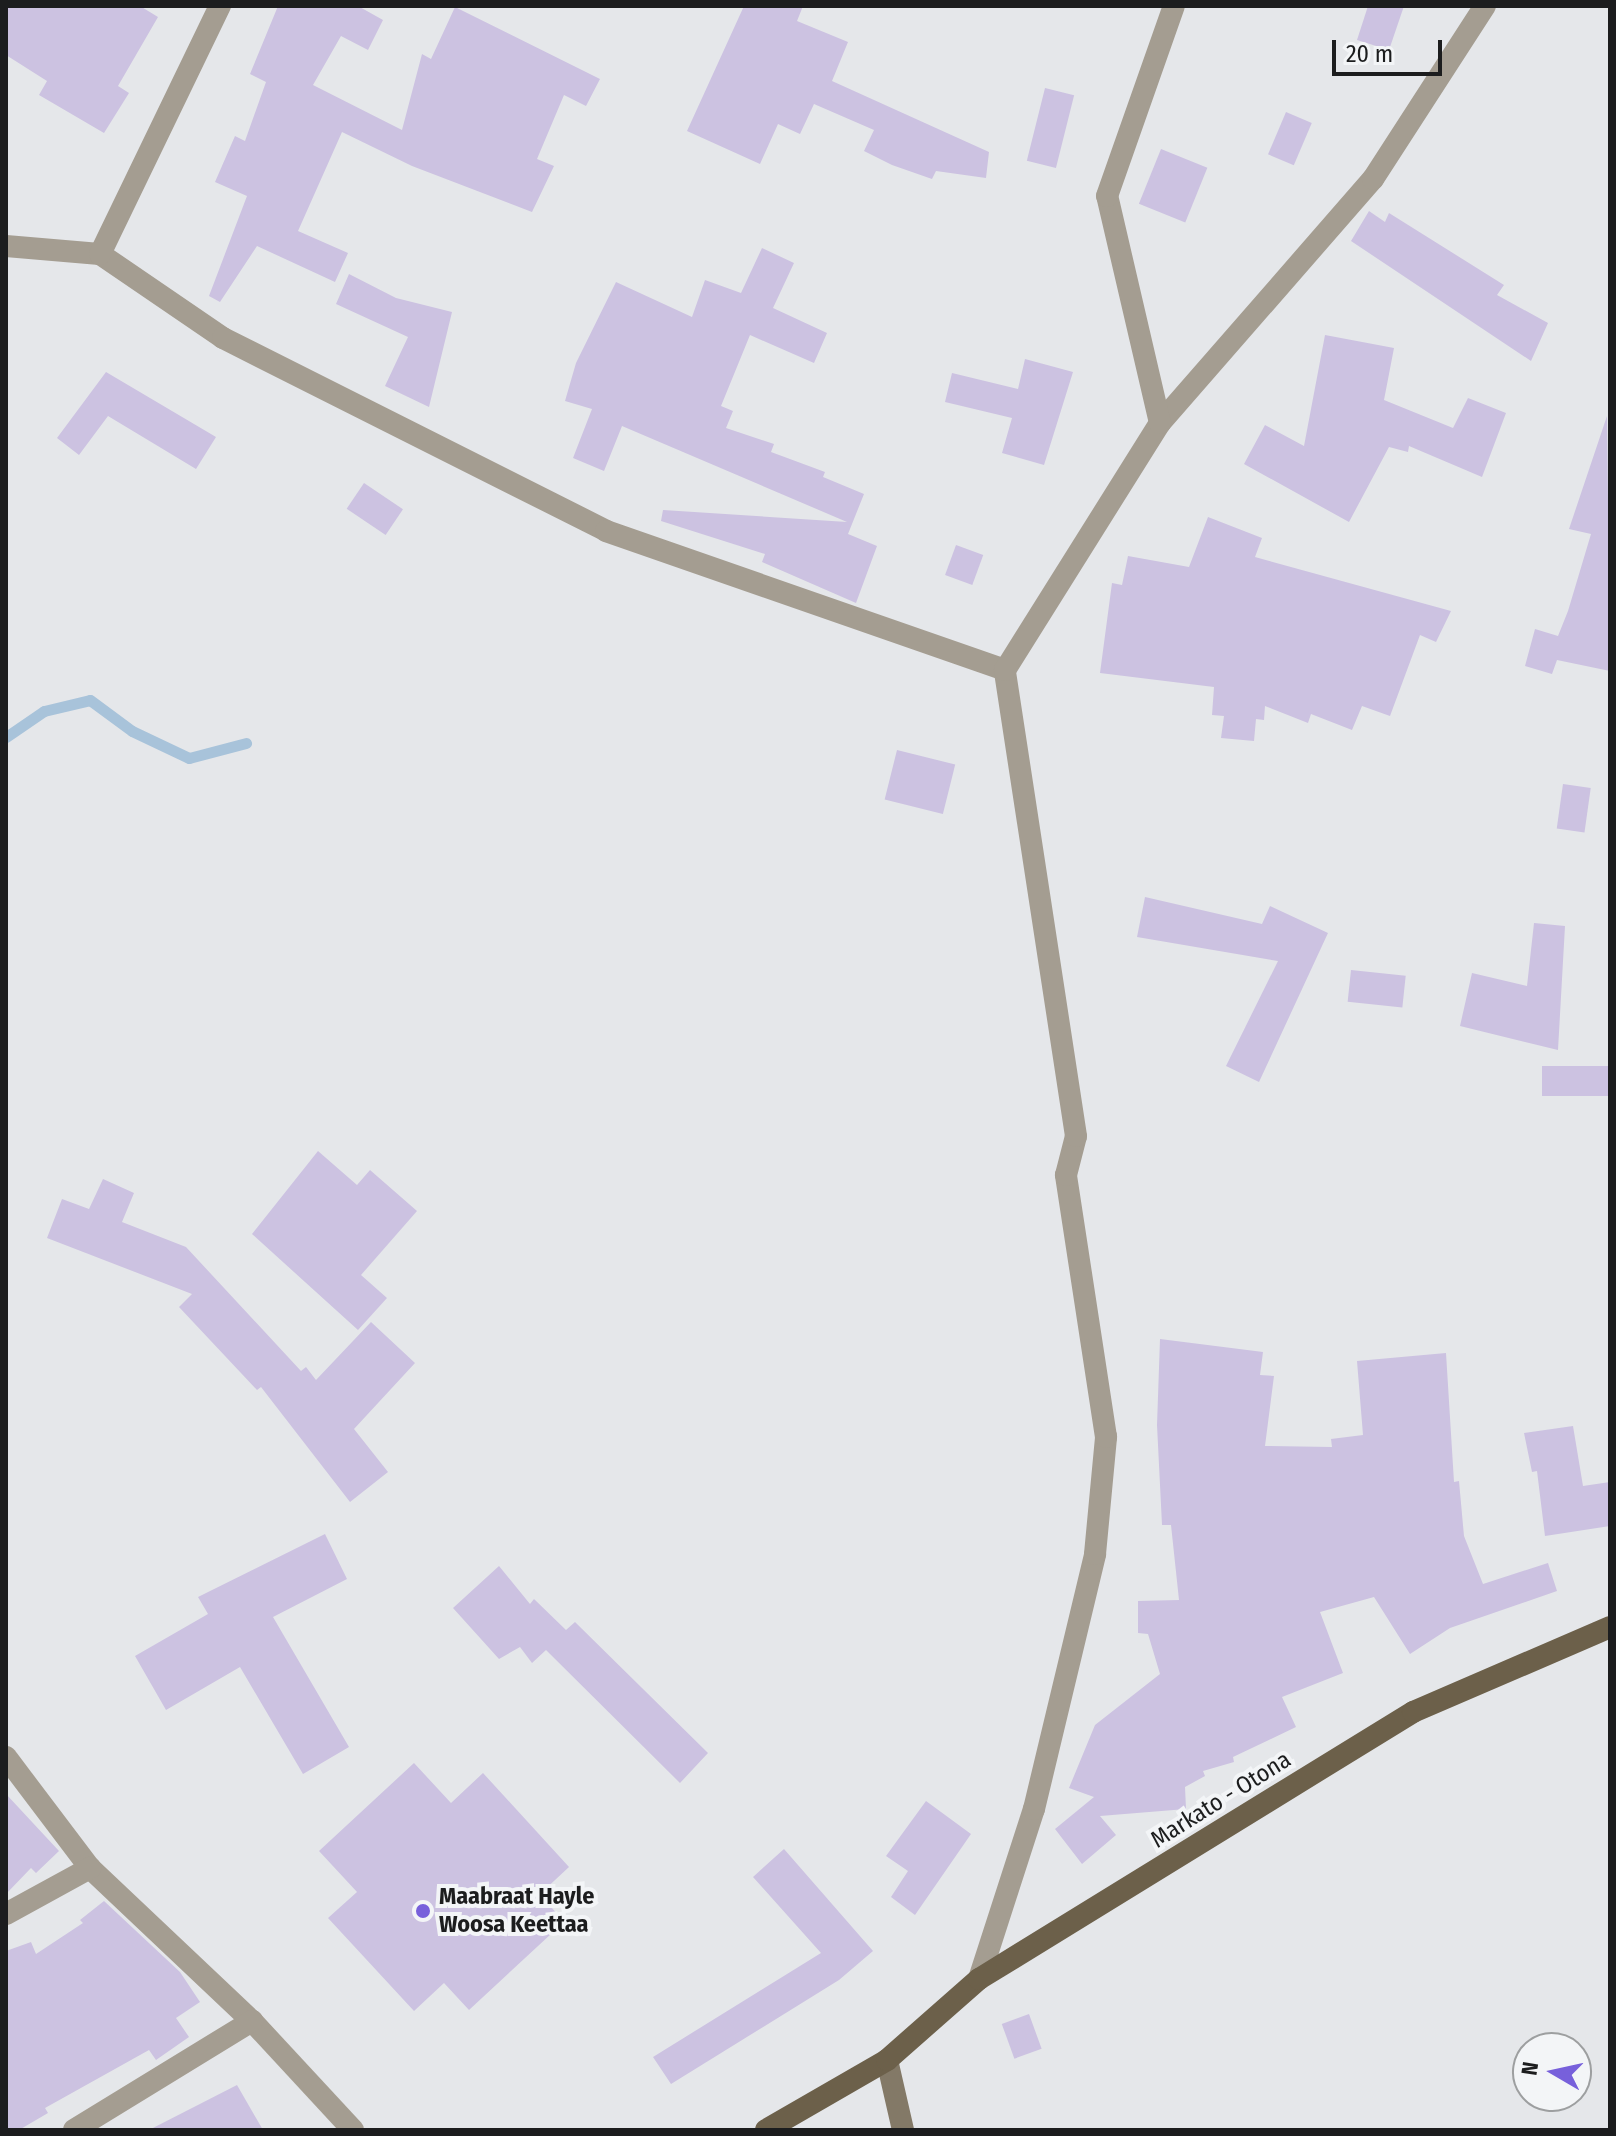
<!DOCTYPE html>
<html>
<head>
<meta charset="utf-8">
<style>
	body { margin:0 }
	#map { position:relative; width:1616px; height:2136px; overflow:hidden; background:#e5e7ea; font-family:"Fira Sans Condensed",sans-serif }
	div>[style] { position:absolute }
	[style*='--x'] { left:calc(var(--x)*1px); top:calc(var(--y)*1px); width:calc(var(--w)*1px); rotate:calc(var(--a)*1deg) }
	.stream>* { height:11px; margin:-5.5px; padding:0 5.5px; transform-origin:5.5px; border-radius:5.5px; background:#a8c3da }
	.building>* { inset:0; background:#ccc2e1; transform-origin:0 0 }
	.minor>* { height:22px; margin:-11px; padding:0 11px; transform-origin:11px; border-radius:11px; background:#a49d91 }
	.secondary>* { height:22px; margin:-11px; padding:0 11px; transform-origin:11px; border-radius:11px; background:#837967 }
	.primary>* { height:22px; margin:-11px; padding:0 11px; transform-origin:11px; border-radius:11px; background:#6c604a }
	.dots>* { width:22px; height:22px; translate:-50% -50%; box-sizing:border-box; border:4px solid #f3f5f7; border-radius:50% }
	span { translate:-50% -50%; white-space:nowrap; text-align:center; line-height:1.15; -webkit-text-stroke:8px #f3f5f7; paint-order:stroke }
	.street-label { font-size:24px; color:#1c1d1e }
	.poi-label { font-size:24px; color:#1c1d1e; font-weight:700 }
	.left { translate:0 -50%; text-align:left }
	.frame { position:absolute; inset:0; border:8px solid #1c1d1e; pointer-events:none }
	.north { position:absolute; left:1512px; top:2032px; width:80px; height:80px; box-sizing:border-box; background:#f3f5f7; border:2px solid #9d9fa0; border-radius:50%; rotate:279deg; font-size:22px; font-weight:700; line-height:32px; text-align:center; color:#1c1d1e }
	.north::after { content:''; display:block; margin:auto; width:28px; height:36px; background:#7760db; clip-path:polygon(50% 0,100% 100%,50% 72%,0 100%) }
	.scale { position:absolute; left:1332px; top:40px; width:110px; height:36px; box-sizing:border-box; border:4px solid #1c1d1e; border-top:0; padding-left:10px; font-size:24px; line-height:28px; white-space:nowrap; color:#1c1d1e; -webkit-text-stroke:6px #f3f5f7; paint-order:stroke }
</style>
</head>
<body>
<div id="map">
	<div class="stream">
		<i style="--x:6;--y:737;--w:46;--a:-34.4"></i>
		<i style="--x:44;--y:711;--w:47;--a:-13.4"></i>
		<i style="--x:90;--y:700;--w:52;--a:36.4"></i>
		<i style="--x:132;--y:731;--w:63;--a:25.3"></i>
		<i style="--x:189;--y:758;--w:59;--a:-14.7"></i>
	</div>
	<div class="building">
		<i style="clip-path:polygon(6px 6px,140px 6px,158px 17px,118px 86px,129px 93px,104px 133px,39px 95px,47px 81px,6px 55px)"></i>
		<i style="clip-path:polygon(278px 6px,358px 6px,383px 20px,368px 50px,341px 36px,313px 85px,402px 130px,422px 54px,431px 59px,455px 7px,600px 79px,586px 106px,564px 95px,537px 159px,554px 166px,532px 212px,412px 166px,342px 132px,298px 231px,348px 253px,335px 282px,257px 246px,220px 302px,209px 296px,247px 196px,215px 182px,235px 136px,245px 141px,266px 82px,250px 74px)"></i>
		<i style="clip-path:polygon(744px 6px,803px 6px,797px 21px,848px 42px,832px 81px,989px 152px,986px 178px,936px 171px,932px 179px,892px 165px,864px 151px,874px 130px,814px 104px,800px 134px,778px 124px,760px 164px,687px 131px)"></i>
		<i style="clip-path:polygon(1368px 6px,1404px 6px,1389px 50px,1357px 40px)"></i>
		<i style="left:1045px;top:88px;width:30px;height:75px;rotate:14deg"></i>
		<i style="left:1286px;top:112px;width:28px;height:46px;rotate:23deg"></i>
		<i style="left:1161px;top:149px;width:50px;height:59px;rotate:22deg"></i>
		<i style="clip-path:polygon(1369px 211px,1385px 222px,1389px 213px,1504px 285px,1497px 295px,1548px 323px,1531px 361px,1351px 241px)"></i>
		<i style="clip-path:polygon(762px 248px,794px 263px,773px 308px,827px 333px,814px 363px,750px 335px,721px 406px,733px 411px,726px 428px,774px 444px,771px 452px,825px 472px,823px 477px,864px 494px,848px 534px,877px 546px,856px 603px,762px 562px,765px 554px,661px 521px,663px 510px,847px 522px,622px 426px,604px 471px,573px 458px,592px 409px,565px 401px,576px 363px,616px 282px,692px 317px,705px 280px,741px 293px)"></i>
		<i style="clip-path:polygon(349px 274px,396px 298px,452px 312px,429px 407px,385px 386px,408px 337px,336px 304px)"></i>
		<i style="clip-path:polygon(1325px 335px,1394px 348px,1384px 400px,1453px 428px,1468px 398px,1506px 413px,1482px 477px,1409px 446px,1408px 452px,1389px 447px,1349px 522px,1244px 464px,1265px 425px,1304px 446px)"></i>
		<i style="clip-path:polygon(1025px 359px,1073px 372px,1044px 465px,1002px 453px,1012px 418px,945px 402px,952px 373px,1018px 389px)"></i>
		<i style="clip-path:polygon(106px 372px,216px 437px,196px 469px,108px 416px,79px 455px,57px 438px)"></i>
		<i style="clip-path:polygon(1607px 416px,1610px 671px,1557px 660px,1552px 674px,1525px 666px,1535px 629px,1558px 636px,1568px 611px,1591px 534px,1569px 529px)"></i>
		<i style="left:364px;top:483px;width:47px;height:31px;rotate:34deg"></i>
		<i style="clip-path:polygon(1208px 517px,1262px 538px,1255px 557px,1451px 611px,1436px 642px,1420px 635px,1390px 716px,1362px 706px,1352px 730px,1311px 714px,1308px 723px,1265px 706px,1264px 720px,1256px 719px,1254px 741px,1221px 738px,1224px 716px,1212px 715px,1214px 687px,1100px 673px,1112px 583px,1122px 585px,1128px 556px,1189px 567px)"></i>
		<i style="left:956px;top:545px;width:29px;height:32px;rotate:20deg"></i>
		<i style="left:897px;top:750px;width:60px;height:51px;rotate:14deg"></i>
		<i style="left:1563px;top:784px;width:28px;height:45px;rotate:8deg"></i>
		<i style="clip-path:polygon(1145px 897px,1262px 924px,1270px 906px,1328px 933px,1259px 1082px,1226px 1066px,1278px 961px,1137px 937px)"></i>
		<i style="clip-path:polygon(1534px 923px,1565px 926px,1558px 1050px,1460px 1026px,1472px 973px,1527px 986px)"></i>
		<i style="left:1351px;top:970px;width:55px;height:32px;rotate:6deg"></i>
		<i style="left:1610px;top:1066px;width:30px;height:68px;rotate:90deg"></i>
		<i style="clip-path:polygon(318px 1151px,357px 1185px,370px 1170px,417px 1211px,361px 1275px,387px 1298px,358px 1330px,252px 1234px)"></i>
		<i style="clip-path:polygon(103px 1179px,134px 1193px,122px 1222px,186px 1247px,301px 1371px,306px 1367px,316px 1380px,371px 1322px,415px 1363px,354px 1429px,388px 1472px,350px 1502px,261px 1387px,257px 1390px,179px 1307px,192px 1294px,47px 1238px,62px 1199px,89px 1209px)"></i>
		<i style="clip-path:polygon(1160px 1339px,1263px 1352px,1260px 1375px,1274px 1376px,1265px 1446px,1332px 1447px,1331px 1439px,1363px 1435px,1357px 1361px,1446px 1353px,1454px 1482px,1459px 1481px,1464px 1536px,1483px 1584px,1548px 1563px,1557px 1591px,1450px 1628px,1410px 1654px,1374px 1597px,1320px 1612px,1343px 1673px,1282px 1697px,1296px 1727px,1233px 1757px,1234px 1762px,1203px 1771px,1205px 1776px,1185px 1787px,1186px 1809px,1100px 1816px,1116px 1835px,1082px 1864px,1055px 1829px,1094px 1797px,1069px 1788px,1095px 1725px,1160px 1674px,1148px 1634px,1138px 1633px,1138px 1601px,1179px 1600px,1171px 1525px,1162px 1525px,1157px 1425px)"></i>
		<i style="clip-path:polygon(1573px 1426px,1583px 1486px,1610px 1482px,1610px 1526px,1545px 1536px,1537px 1471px,1532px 1472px,1524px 1433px)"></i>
		<i style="clip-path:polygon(325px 1534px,347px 1579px,273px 1617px,349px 1747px,303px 1774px,240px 1667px,166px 1710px,135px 1656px,208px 1614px,198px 1597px)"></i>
		<i style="clip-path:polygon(499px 1566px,530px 1604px,534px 1599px,566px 1630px,575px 1622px,708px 1753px,680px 1783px,546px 1650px,532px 1663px,520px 1647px,499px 1659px,453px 1608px)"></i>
		<i style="clip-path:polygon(414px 1763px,451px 1803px,483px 1773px,569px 1867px,540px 1894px,564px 1922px,469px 2010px,444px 1983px,414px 2011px,328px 1918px,357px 1892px,319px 1851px)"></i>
		<i style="clip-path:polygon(6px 1794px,59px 1851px,36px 1873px,31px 1868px,6px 1894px)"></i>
		<i style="clip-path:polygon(926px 1801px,971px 1834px,915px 1915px,891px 1897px,908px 1871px,886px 1856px)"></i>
		<i style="clip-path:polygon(784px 1849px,873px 1951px,839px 1980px,671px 2084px,653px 2057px,821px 1953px,753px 1877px)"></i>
		<i style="clip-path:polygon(104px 1901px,180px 1972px,200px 2002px,176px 2018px,189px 2037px,156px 2060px,149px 2050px,45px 2108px,48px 2113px,19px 2130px,6px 2130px,6px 1951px,31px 1942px,36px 1954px,83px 1923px,80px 1920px)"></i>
		<i style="left:1029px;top:2014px;width:37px;height:29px;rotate:70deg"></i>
		<i style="clip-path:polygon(237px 2085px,263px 2130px,149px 2130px)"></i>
	</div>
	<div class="minor">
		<i style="--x:6;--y:246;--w:94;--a:4.9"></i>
		<i style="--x:100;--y:254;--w:149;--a:34.3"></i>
		<i style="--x:223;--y:338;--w:429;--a:26.7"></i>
		<i style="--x:606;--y:531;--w:423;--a:19.2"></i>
		<i style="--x:100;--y:254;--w:276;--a:-64.2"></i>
		<i style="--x:1160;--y:423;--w:324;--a:-48.9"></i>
		<i style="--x:1373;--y:179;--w:206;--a:-57.1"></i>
		<i style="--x:6;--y:1757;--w:139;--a:52.9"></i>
		<i style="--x:90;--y:1868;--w:223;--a:43.4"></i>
		<i style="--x:252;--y:2021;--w:149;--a:47.2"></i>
		<i style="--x:6;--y:1914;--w:96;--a:-28.7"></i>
		<i style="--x:979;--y:1979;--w:179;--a:-72.1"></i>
		<i style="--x:1034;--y:1809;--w:262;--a:-76.5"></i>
		<i style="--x:1095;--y:1554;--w:118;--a:-84.6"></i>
		<i style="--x:1106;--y:1437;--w:265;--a:-98.7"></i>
		<i style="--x:1066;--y:1175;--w:40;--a:-75.6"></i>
		<i style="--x:1076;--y:1136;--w:471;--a:-98.7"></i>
		<i style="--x:1005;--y:670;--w:292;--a:-57.9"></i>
		<i style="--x:1160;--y:423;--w:233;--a:-103.1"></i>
		<i style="--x:1107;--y:196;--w:201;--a:-70.6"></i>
		<i style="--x:74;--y:2130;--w:209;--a:-31.5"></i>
	</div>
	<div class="secondary">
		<i style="--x:887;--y:2060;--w:72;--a:77.1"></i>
	</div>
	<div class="primary">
		<i style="--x:766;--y:2130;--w:140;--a:-30"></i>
		<i style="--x:887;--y:2060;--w:123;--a:-41.4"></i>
		<i style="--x:979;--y:1979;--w:510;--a:-31.6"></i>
		<i style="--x:1413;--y:1712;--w:215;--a:-23.3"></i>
	</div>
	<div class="dots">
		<i style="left:423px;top:1911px;background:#7760db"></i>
	</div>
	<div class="street-label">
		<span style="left:1221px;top:1800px;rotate:-32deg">Markato - Otona</span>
	</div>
	<div class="poi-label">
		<span class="left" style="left:439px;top:1911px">Maabraat Hayle<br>Woosa Keettaa</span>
	</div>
	<div class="frame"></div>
	<div class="north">N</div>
	<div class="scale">20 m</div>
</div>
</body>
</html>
